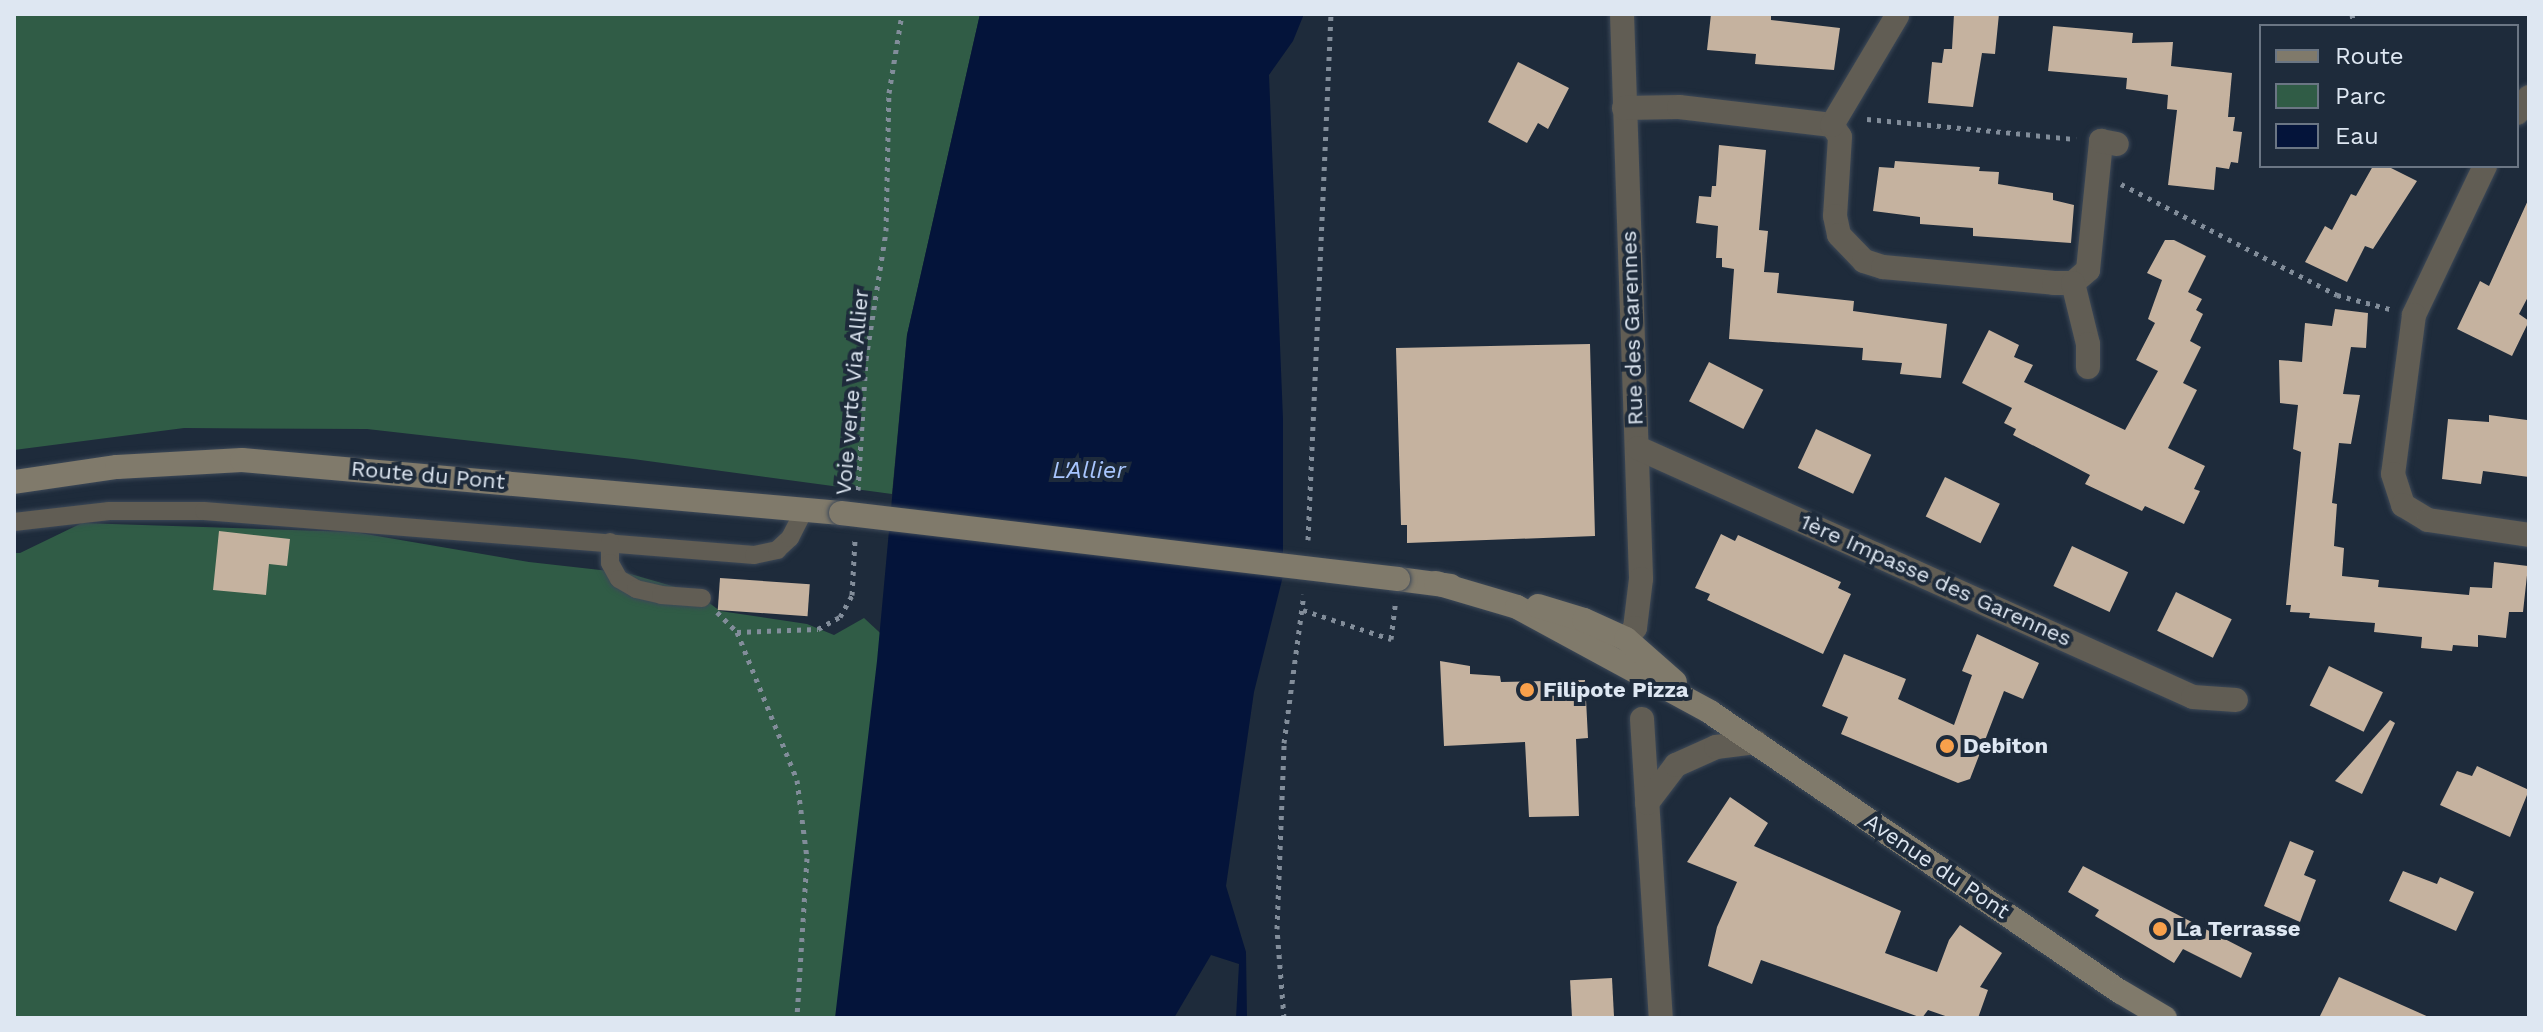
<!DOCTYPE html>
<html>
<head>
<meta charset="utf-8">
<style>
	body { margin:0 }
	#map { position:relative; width:2543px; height:1032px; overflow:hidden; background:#1e2b3b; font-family:"Work Sans",sans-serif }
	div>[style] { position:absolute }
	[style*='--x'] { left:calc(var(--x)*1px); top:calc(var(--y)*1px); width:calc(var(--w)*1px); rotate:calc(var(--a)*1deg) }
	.green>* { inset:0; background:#305c46 }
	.water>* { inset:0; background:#04143a }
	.building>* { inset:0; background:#c5b29f; transform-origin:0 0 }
	.path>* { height:5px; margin-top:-2.5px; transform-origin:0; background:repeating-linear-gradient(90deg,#828d9a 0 4px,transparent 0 10px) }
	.roads { filter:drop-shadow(0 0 2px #3d4958) drop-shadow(0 0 2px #3d4958) }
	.lane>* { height:18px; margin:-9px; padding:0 9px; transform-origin:9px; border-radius:9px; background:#615d54 }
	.street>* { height:24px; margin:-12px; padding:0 12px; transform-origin:12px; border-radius:12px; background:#615d54 }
	.secondary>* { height:24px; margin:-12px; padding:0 12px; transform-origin:12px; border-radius:12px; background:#807a6b }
	.bridges { filter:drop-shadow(0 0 2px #3d4958) drop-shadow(0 0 2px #3d4958) }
	.secondary-bridge>* { height:24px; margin:-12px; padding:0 12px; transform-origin:12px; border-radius:12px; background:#807a6b }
	.dots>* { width:22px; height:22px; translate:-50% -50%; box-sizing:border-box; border:4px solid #1e2b3b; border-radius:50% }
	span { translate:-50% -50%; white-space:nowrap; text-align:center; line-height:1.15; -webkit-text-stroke:8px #1e2b3b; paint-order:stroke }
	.street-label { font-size:22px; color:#dee7f2 }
	.poi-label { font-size:22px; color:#dee7f2; font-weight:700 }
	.left { translate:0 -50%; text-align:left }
	.water-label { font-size:24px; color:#a8c6fe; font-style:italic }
	.frame { position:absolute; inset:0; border:16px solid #dee7f2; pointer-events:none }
	.legend { position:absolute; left:2259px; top:24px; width:260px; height:144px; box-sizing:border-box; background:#1e2b3b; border:2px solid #6b7684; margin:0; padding:10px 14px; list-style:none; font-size:24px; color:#dee7f2 }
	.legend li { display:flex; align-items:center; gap:16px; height:40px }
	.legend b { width:40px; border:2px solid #6b7684 }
</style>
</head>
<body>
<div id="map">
	<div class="green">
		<i style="clip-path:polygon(14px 14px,980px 14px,907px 335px,892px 494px,633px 459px,367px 429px,184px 428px,14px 450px)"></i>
		<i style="clip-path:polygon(82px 523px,354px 532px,529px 562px,627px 573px,696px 593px,720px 611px,807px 624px,834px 635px,864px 618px,891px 643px,863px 1018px,14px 1018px,14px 553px,20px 553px)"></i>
	</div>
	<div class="water">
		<i style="clip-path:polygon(980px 14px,1304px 14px,1293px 41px,1269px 75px,1283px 419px,1283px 576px,1254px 692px,1226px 886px,1246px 952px,1247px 1018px,1236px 1018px,1239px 964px,1211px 955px,1174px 1018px,835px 1018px,877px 661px,907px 335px)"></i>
	</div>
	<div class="building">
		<i style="clip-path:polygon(1711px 14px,1771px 14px,1771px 20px,1840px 28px,1834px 70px,1755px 64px,1756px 54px,1707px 50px)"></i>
		<i style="clip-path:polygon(1954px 14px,1999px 14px,1995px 54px,1982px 53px,1973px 107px,1928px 103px,1932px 62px,1942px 63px,1944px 49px,1952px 49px)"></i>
		<i style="clip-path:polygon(2053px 26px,2133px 33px,2132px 43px,2173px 42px,2171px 66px,2232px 73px,2228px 117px,2235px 117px,2233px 131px,2242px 132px,2238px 163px,2231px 162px,2229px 169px,2216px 167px,2214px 190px,2168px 185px,2177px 110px,2167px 109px,2168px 95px,2126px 89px,2127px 78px,2048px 71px)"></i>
		<i style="clip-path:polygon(1518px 62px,1569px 88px,1548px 129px,1538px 123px,1527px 143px,1488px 122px)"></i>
		<i style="clip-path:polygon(1719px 145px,1766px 150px,1759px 230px,1768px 231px,1764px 272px,1779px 273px,1777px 293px,1854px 301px,1853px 311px,1947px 324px,1941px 378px,1900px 374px,1902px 363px,1862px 360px,1863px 348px,1729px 339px,1734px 269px,1722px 267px,1722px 258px,1716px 258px,1718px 226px,1696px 223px,1699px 196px,1711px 197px,1712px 186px,1716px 186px)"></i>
		<i style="clip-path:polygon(1895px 161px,1980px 167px,1979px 171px,1999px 172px,1998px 184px,2053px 193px,2053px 200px,2074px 205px,2071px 243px,1973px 236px,1973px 228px,1920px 224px,1920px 217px,1873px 211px,1879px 167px,1894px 168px)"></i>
		<i style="clip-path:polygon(2373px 166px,2387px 166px,2417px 181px,2373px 249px,2365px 246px,2347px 282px,2305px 262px,2325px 226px,2332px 230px,2351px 194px,2356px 196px)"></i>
		<i style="clip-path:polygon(2529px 198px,2529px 295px,2519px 314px,2529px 321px,2512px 356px,2457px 329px,2480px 281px,2489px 286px)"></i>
		<i style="clip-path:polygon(2165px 240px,2174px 240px,2206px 256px,2188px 292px,2202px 299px,2196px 310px,2203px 314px,2190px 341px,2201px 347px,2183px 383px,2197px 390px,2168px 448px,2205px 466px,2194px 489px,2200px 491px,2184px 524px,2145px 506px,2142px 511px,2085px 484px,2090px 475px,2013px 435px,2016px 429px,2004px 423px,2012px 408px,1962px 383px,1989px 330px,2019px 345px,2014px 357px,2033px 365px,2024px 382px,2125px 430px,2158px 371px,2136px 360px,2155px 323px,2148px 319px,2162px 280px,2147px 273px)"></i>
		<i style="clip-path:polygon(2335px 309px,2368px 313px,2366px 348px,2351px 347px,2343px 394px,2360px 395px,2351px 444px,2339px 443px,2332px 503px,2337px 504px,2334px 546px,2344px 548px,2342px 576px,2379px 580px,2378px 587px,2469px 595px,2470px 587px,2492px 588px,2494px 562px,2528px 566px,2523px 612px,2509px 612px,2506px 638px,2478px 635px,2478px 647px,2453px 645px,2452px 651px,2421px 648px,2422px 637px,2374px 632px,2375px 623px,2309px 618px,2310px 613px,2290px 612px,2291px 605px,2286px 605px,2301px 452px,2293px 449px,2298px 405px,2280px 403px,2279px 360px,2302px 362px,2305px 323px,2332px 326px)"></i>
		<i style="clip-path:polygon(1590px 344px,1595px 536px,1407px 543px,1407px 525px,1401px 525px,1396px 348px)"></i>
		<i style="left:1709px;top:362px;width:61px;height:44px;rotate:27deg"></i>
		<i style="clip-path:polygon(2489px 415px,2527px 420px,2529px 477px,2483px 471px,2481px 484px,2442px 479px,2448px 419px,2489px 422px)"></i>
		<i style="left:1816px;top:429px;width:61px;height:43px;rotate:25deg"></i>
		<i style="left:1945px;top:477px;width:61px;height:44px;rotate:26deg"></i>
		<i style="clip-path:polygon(219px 531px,290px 539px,287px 566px,269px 564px,266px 595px,213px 590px)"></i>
		<i style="clip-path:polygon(1721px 534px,1735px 541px,1738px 535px,1841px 582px,1838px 588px,1851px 594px,1823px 654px,1707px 600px,1710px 594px,1695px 588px)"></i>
		<i style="left:2072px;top:546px;width:62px;height:44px;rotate:25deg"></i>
		<i style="left:720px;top:578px;width:90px;height:32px;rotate:4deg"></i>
		<i style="left:2176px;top:592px;width:62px;height:43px;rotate:26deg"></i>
		<i style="clip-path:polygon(1977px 634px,2039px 663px,2023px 699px,2004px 691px,1970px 779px,1958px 783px,1841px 734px,1848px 717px,1822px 706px,1844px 654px,1906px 679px,1898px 699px,1954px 725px,1972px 675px,1962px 671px)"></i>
		<i style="clip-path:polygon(1440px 661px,1470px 666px,1470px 674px,1500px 676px,1501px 682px,1585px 680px,1588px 738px,1576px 739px,1579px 816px,1529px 817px,1525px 742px,1444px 746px)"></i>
		<i style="left:2329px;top:666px;width:60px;height:44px;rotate:26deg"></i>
		<i style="clip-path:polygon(2390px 720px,2395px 723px,2362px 794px,2335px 781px)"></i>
		<i style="clip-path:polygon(2477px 766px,2529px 790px,2510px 837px,2440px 805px,2457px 771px,2472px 776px)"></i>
		<i style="clip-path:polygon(1730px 797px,1768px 823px,1754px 846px,1901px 911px,1885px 953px,1937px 972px,1949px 940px,1960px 925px,2002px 953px,1980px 987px,1988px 990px,1978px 1018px,1951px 1018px,1928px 1010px,1922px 1018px,1761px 960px,1752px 984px,1708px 966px,1717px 927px,1737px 882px,1687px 862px)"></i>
		<i style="clip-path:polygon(2290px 841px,2314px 851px,2304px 875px,2316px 880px,2300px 922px,2264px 906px)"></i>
		<i style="clip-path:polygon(2083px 866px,2252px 953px,2241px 978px,2183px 949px,2174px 963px,2095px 916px,2099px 910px,2068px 892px)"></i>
		<i style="clip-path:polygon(2403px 871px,2437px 884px,2440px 877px,2474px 892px,2456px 931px,2389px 901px)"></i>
		<i style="clip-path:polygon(2339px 977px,2431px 1018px,2319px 1018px)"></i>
		<i style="left:1612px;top:978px;width:40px;height:42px;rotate:87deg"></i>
	</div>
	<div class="path">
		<i style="--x:2352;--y:14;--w:12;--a:81"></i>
		<i style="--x:1867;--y:119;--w:210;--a:5.5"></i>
		<i style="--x:2121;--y:184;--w:243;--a:27.2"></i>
		<i style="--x:2337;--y:295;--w:55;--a:14.8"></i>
		<i style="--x:858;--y:490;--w:131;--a:-86.5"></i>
		<i style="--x:866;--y:359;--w:130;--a:-81.1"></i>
		<i style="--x:886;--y:231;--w:138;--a:-88.8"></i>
		<i style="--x:889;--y:93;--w:80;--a:-80.7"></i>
		<i style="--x:1308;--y:540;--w:527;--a:-87.5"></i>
		<i style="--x:1303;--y:610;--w:93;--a:18.2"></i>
		<i style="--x:1391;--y:639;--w:34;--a:-83"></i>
		<i style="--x:717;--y:612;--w:28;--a:45"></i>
		<i style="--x:737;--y:632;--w:160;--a:67.9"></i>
		<i style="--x:797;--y:780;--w:79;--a:82.7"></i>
		<i style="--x:807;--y:858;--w:160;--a:93.6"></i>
		<i style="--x:737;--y:632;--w:81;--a:-2.1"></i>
		<i style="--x:818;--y:629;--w:25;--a:-29"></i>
		<i style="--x:840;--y:617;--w:25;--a:-61"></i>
		<i style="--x:852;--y:595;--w:55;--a:-86.9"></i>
		<i style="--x:1284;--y:1018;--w:89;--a:-94.5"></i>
		<i style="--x:1277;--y:929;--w:186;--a:-87.8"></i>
		<i style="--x:1284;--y:743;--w:150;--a:-82.4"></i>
	</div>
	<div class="roads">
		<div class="lane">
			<i style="--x:14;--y:522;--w:96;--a:-6.6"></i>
			<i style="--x:109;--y:511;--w:95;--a:0"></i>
			<i style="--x:204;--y:511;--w:552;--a:4.57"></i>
			<i style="--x:754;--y:555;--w:24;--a:-12"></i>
			<i style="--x:777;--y:550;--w:18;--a:-43"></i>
			<i style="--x:790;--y:538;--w:29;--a:-63"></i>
			<i style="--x:610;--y:542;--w:21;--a:90"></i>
			<i style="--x:610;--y:563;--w:18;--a:61"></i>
			<i style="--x:619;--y:579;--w:20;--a:30"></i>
			<i style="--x:636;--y:589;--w:26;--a:13"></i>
			<i style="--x:661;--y:595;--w:41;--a:4.2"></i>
		</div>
		<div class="street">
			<i style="--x:1622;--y:14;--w:565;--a:88.07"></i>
			<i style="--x:1641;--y:579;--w:49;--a:97"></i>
			<i style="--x:1635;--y:628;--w:14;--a:129"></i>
			<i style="--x:1624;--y:108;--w:55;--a:-1"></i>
			<i style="--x:1679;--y:107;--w:154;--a:6.7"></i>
			<i style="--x:1832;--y:125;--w:14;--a:56"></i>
			<i style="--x:1840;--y:137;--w:79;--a:93.6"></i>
			<i style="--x:1835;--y:216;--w:19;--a:78"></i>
			<i style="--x:1839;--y:235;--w:36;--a:46"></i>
			<i style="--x:1864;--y:261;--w:20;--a:18"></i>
			<i style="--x:1883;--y:267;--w:172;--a:5.3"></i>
			<i style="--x:2054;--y:283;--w:19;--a:0"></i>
			<i style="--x:2073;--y:283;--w:20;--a:-41"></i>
			<i style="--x:2088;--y:270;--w:130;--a:-84.2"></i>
			<i style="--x:2101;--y:141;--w:16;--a:11"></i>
			<i style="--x:2517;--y:113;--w:20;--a:-53"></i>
			<i style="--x:1832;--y:125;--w:127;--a:-59.2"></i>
			<i style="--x:2485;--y:166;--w:165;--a:115.5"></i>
			<i style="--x:2414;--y:315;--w:160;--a:97.5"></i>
			<i style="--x:2393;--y:474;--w:33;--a:72"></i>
			<i style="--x:2403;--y:505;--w:29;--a:31"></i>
			<i style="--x:2428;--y:520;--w:102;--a:8.4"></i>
			<i style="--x:2073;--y:283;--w:63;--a:76.2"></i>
			<i style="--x:2088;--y:344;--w:23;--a:90"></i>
			<i style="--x:1638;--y:448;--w:608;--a:24.16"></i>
			<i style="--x:2193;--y:697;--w:43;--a:4"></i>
			<i style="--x:1642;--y:719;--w:300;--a:86.4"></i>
			<i style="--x:1647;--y:803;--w:48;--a:-52.7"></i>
			<i style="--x:1676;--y:765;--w:44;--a:-24.2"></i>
			<i style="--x:1716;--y:747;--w:40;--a:-7.1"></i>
		</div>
		<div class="secondary">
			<i style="--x:14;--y:482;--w:104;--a:-8.3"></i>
			<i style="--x:117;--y:467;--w:125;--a:-3.2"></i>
			<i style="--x:242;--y:460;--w:601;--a:5.06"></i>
			<i style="--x:1398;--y:579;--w:53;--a:7.5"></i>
			<i style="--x:1436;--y:583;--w:84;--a:16.5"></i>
			<i style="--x:1517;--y:607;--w:220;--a:28.5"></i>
			<i style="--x:1710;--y:712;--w:497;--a:34.3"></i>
			<i style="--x:2121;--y:992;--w:51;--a:30.6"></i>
			<i style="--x:1538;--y:606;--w:48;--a:16.9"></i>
			<i style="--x:1584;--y:620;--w:46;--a:24.3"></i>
			<i style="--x:1626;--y:639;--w:65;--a:41.3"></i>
		</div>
	</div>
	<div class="bridges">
		<div class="secondary-bridge">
			<i style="--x:841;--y:513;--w:561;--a:6.76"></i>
		</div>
	</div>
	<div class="dots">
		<i style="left:1527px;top:690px;background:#f8a04b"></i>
		<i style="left:1947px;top:746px;background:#f8a04b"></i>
		<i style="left:2160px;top:929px;background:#f8a04b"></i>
	</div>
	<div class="street-label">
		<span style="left:1632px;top:328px;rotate:-92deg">Rue des Garennes</span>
		<span style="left:852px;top:392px;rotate:-85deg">Voie verte Via Allier</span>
		<span style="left:428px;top:475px;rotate:5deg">Route du Pont</span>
		<span style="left:1936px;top:580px;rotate:24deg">1ère Impasse des Garennes</span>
		<span style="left:1937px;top:866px;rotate:34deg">Avenue du Pont</span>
	</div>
	<div class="poi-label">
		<span class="left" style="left:1543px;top:690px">Filipote Pizza</span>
		<span class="left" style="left:1963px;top:746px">Debiton</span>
		<span class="left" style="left:2176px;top:929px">La Terrasse</span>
	</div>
	<div class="water-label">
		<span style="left:1089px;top:471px">L'Allier</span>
	</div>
	<div class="frame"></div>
	<ul class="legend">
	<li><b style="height:10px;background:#807a6b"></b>Route</li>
	<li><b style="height:22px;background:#305c46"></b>Parc</li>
	<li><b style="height:22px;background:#04143a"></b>Eau</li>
	</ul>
</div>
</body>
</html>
